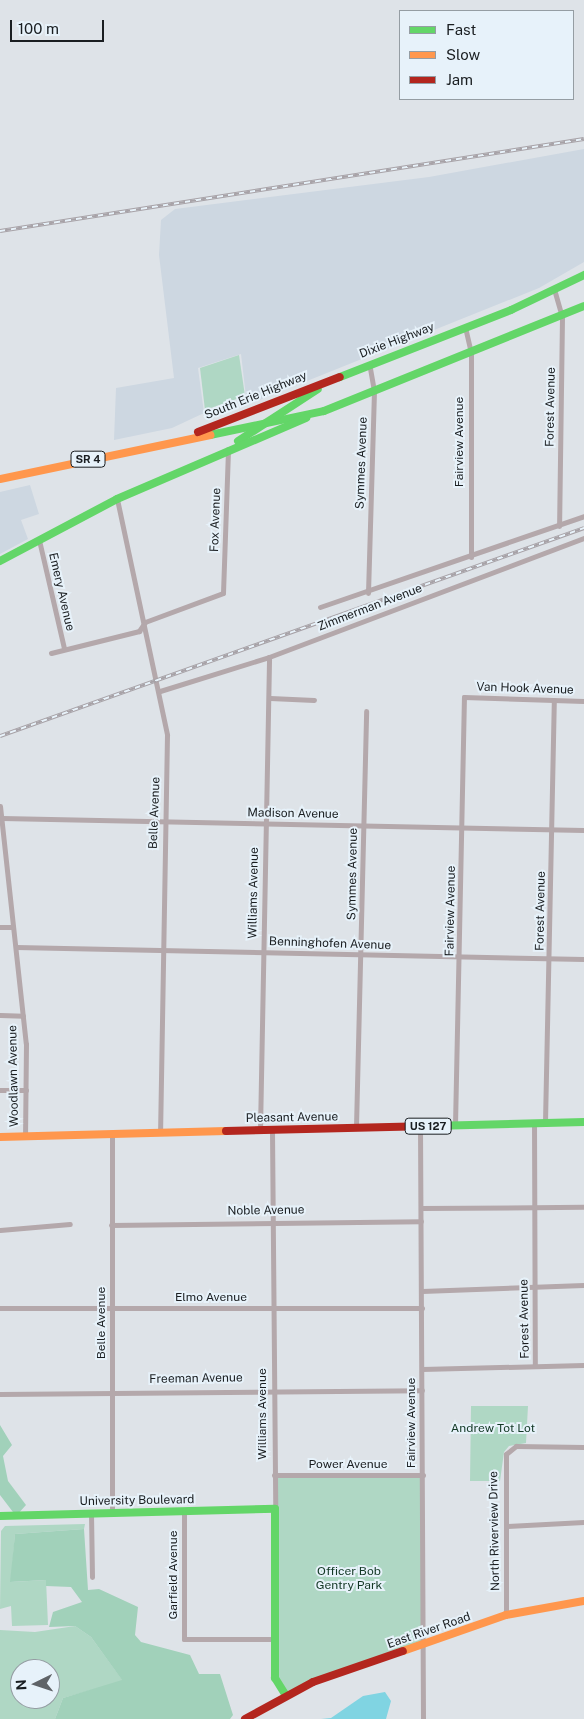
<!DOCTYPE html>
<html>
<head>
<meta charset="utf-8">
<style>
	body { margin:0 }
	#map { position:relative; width:584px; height:1719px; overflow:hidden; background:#dee3e8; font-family:"Public Sans",sans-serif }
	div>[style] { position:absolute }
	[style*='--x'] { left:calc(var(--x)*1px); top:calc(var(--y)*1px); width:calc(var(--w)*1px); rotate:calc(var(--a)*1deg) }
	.built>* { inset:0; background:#cdd7e1 }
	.green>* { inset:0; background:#afd7c4 }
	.forest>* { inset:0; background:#a1d1ba }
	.water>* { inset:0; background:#80d4e2 }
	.street>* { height:5px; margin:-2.5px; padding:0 2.5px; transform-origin:2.5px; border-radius:2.5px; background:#b4a8ab }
	.fast>* { height:8px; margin:-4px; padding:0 4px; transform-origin:4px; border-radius:4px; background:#63d668 }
	.slow>* { height:8px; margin:-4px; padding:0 4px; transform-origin:4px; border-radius:4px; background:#ff974d }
	.jam>* { height:8px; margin:-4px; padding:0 4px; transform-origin:4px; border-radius:4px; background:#b3261e }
	.rail>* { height:4px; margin-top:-2px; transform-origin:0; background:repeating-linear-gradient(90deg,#e7f2fa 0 5.5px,#a7a2a7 0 11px); box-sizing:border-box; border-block:1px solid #a7a2a7 }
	span { translate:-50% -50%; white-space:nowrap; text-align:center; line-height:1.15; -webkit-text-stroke:4px #e7f2fa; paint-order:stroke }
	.shield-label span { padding:1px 4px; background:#e7f2fa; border:1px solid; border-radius:4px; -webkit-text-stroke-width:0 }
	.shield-label { font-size:11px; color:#1a1e21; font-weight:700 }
	.street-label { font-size:12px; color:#1a1e21 }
	.park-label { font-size:12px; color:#133825 }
	.legend { position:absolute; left:399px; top:10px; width:175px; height:90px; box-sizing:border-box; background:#e7f2fa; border:1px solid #959da3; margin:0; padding:6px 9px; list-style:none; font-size:15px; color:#1a1e21 }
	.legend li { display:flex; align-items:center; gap:10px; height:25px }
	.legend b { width:25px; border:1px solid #959da3 }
	.north { position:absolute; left:10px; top:1659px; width:50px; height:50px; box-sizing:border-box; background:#e7f2fa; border:1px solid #959da3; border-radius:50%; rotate:266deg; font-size:14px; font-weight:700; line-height:20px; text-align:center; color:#1a1e21 }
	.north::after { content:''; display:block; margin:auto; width:18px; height:22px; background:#5f6367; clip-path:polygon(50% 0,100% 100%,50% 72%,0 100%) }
	.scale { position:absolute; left:10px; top:20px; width:94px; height:22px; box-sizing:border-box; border:2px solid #1a1e21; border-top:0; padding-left:6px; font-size:15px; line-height:18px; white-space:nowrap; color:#1a1e21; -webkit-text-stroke:4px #e7f2fa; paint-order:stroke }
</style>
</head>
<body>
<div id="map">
	<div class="built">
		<i style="clip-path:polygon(584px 149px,584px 262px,539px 288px,247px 405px,241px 354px,198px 368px,204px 413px,172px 428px,114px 440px,116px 388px,174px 378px,159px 255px,161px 220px,175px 209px,429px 177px)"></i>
		<i style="clip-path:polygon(30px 485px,39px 514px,21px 520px,28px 539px,0 554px,0 492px)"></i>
	</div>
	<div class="green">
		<i style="clip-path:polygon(239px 355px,245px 396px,205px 410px,200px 368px)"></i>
		<i style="clip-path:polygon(471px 1406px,528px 1406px,526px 1443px,509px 1446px,504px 1452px,500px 1481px,470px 1481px)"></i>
		<i style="clip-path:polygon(274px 1475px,423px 1475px,423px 1646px,285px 1694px,277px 1685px)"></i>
		<i style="clip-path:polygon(85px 1524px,84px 1529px,15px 1534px,11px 1582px,46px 1580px,48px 1625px,12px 1626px,11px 1606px,0 1609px,1px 1531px,5px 1526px)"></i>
		<i style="clip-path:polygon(evenodd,75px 1626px,91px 1637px,123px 1681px,63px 1698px,55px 1719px,0 1719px,0 1630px,35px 1632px,75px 1626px,20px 1669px,50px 1669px,50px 1699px,20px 1699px,20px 1669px)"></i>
	</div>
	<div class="forest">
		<i style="clip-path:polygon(0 1425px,12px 1445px,3px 1456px,8px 1481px,26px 1505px,16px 1516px,0 1495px)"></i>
		<i style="clip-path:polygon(84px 1529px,88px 1590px,99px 1589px,138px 1607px,135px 1635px,141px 1642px,190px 1655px,199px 1674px,220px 1674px,233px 1715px,230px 1719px,55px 1719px,63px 1698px,122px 1680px,91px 1637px,75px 1626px,49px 1627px,53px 1612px,82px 1602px,71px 1587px,46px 1586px,46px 1580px,10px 1582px,15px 1534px)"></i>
	</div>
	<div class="water">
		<i style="clip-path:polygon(385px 1692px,391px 1701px,386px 1719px,321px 1719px,331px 1718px,363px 1696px)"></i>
	</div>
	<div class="street">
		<i style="--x:554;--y:289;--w:29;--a:74"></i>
		<i style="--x:562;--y:317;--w:209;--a:90.8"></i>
		<i style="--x:465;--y:327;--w:27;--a:77"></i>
		<i style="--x:471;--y:353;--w:204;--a:90"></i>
		<i style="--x:117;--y:499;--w:241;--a:78"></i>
		<i style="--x:167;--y:735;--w:396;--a:91"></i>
		<i style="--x:39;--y:540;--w:111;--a:77"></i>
		<i style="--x:368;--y:593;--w:202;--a:-88.3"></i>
		<i style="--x:374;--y:391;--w:27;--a:-100"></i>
		<i style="--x:320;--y:607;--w:279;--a:-19"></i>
		<i style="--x:51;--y:653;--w:91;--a:-14"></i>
		<i style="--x:139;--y:631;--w:11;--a:-56"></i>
		<i style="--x:145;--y:622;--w:83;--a:-20.4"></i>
		<i style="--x:223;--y:593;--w:144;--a:-88"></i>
		<i style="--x:160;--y:691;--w:114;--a:-17.3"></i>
		<i style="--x:269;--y:657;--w:337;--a:-20.7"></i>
		<i style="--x:270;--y:698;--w:44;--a:2.6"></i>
		<i style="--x:0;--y:806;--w:239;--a:83.8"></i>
		<i style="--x:26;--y:1044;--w:92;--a:90.6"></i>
		<i style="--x:2;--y:818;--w:582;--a:1.18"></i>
		<i style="--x:0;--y:927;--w:13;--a:0"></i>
		<i style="--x:16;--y:947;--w:568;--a:1.21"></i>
		<i style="--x:0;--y:1015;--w:23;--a:2"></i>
		<i style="--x:0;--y:1090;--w:26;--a:0"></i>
		<i style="--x:534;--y:1122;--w:244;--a:89.8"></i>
		<i style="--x:545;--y:1122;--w:422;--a:-88.8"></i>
		<i style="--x:455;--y:1125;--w:428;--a:-88.8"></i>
		<i style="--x:464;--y:697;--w:120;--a:1.9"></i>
		<i style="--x:420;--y:1126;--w:593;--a:89.71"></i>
		<i style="--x:356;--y:1127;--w:416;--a:-88.6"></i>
		<i style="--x:260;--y:1130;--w:473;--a:-88.9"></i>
		<i style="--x:272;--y:1131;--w:378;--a:89.5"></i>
		<i style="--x:112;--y:1134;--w:379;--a:90"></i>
		<i style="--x:421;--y:1208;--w:163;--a:-0.4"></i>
		<i style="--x:111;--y:1225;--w:310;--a:-0.7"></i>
		<i style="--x:0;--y:1230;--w:70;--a:-4.9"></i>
		<i style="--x:422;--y:1291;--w:162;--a:-2.1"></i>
		<i style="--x:0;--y:1308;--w:422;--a:0"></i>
		<i style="--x:422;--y:1369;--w:162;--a:-1.4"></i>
		<i style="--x:0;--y:1394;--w:422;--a:-0.5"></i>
		<i style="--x:274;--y:1475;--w:149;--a:0"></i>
		<i style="--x:184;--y:1511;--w:128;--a:90"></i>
		<i style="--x:184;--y:1639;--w:91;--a:0"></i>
		<i style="--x:91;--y:1513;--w:64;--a:89.1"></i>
		<i style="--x:506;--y:1526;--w:78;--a:-2.9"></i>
		<i style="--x:506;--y:1615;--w:161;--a:-90"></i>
		<i style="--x:506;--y:1454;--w:13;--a:-39"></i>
		<i style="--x:516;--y:1446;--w:68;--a:0.8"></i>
	</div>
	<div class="fast">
		<i style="--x:340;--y:377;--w:184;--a:-21.4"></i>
		<i style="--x:511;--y:310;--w:81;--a:-25.6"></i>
		<i style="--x:210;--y:435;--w:116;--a:-11.9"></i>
		<i style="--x:324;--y:411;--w:280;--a:-22"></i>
		<i style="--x:238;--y:441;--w:95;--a:-33"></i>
		<i style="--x:0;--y:561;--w:132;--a:-27.9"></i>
		<i style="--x:117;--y:499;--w:206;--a:-23.2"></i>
		<i style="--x:431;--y:1126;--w:153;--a:-1.5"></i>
		<i style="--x:0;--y:1516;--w:275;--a:-1.5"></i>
		<i style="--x:275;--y:1509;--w:169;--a:90"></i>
		<i style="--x:275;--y:1678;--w:19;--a:58"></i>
	</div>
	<div class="slow">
		<i style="--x:0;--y:479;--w:215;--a:-11.8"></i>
		<i style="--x:0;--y:1137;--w:226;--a:-1.5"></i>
		<i style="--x:403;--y:1651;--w:109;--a:-19.3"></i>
		<i style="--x:506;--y:1615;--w:79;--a:-10.2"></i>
	</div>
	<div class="jam">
		<i style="--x:198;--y:432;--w:152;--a:-21.2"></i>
		<i style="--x:226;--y:1131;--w:205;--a:-1.4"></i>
		<i style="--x:245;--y:1719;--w:77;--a:-28.6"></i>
		<i style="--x:313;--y:1682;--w:95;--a:-19"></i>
	</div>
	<div class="rail">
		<i style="--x:0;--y:231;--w:591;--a:-8.95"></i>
		<i style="--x:0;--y:736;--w:620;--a:-19.6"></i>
	</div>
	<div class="shield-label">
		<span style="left:88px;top:459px">SR 4</span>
		<span style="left:428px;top:1126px">US 127</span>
	</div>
	<div class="street-label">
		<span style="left:397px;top:341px;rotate:-21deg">Dixie Highway</span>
		<span style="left:256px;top:396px;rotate:-22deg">South Erie Highway</span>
		<span style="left:551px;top:407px;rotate:-89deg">Forest Avenue</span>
		<span style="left:460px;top:442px;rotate:-90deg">Fairview Avenue</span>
		<span style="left:362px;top:463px;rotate:-88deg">Symmes Avenue</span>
		<span style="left:216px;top:520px;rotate:-88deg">Fox Avenue</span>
		<span style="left:61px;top:592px;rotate:77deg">Emery Avenue</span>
		<span style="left:370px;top:608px;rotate:-21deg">Zimmerman Avenue</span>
		<span style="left:525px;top:689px;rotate:2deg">Van Hook Avenue</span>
		<span style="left:155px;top:813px;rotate:-88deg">Belle Avenue</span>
		<span style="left:293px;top:814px;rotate:1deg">Madison Avenue</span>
		<span style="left:353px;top:874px;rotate:-89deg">Symmes Avenue</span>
		<span style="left:254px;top:893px;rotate:-89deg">Williams Avenue</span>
		<span style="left:451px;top:911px;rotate:-89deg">Fairview Avenue</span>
		<span style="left:541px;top:911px;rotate:-89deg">Forest Avenue</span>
		<span style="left:330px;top:944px;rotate:2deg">Benninghofen Avenue</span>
		<span style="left:14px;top:1076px;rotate:-91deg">Woodlawn Avenue</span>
		<span style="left:292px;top:1118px;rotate:-1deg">Pleasant Avenue</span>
		<span style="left:266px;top:1211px;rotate:-1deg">Noble Avenue</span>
		<span style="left:211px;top:1298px">Elmo Avenue</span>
		<span style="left:525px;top:1319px;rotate:-91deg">Forest Avenue</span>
		<span style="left:102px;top:1323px;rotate:-90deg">Belle Avenue</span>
		<span style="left:196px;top:1379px;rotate:-1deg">Freeman Avenue</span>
		<span style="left:263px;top:1414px;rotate:-90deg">Williams Avenue</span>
		<span style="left:412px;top:1423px;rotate:-90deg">Fairview Avenue</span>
		<span style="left:348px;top:1465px">Power Avenue</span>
		<span style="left:137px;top:1501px;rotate:-1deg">University Boulevard</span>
		<span style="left:495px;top:1531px;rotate:-91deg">North Riverview Drive</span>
		<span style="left:174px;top:1575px;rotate:-90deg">Garfield Avenue</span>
		<span style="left:429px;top:1631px;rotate:-19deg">East River Road</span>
	</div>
	<div class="park-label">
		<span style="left:493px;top:1429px">Andrew Tot Lot</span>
		<span style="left:349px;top:1579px">Officer Bob<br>Gentry Park</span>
	</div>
	<ul class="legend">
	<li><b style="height:6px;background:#63d668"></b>Fast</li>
	<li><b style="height:6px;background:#ff974d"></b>Slow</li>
	<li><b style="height:6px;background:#b3261e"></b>Jam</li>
	</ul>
	<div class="north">N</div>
	<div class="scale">100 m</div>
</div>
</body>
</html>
